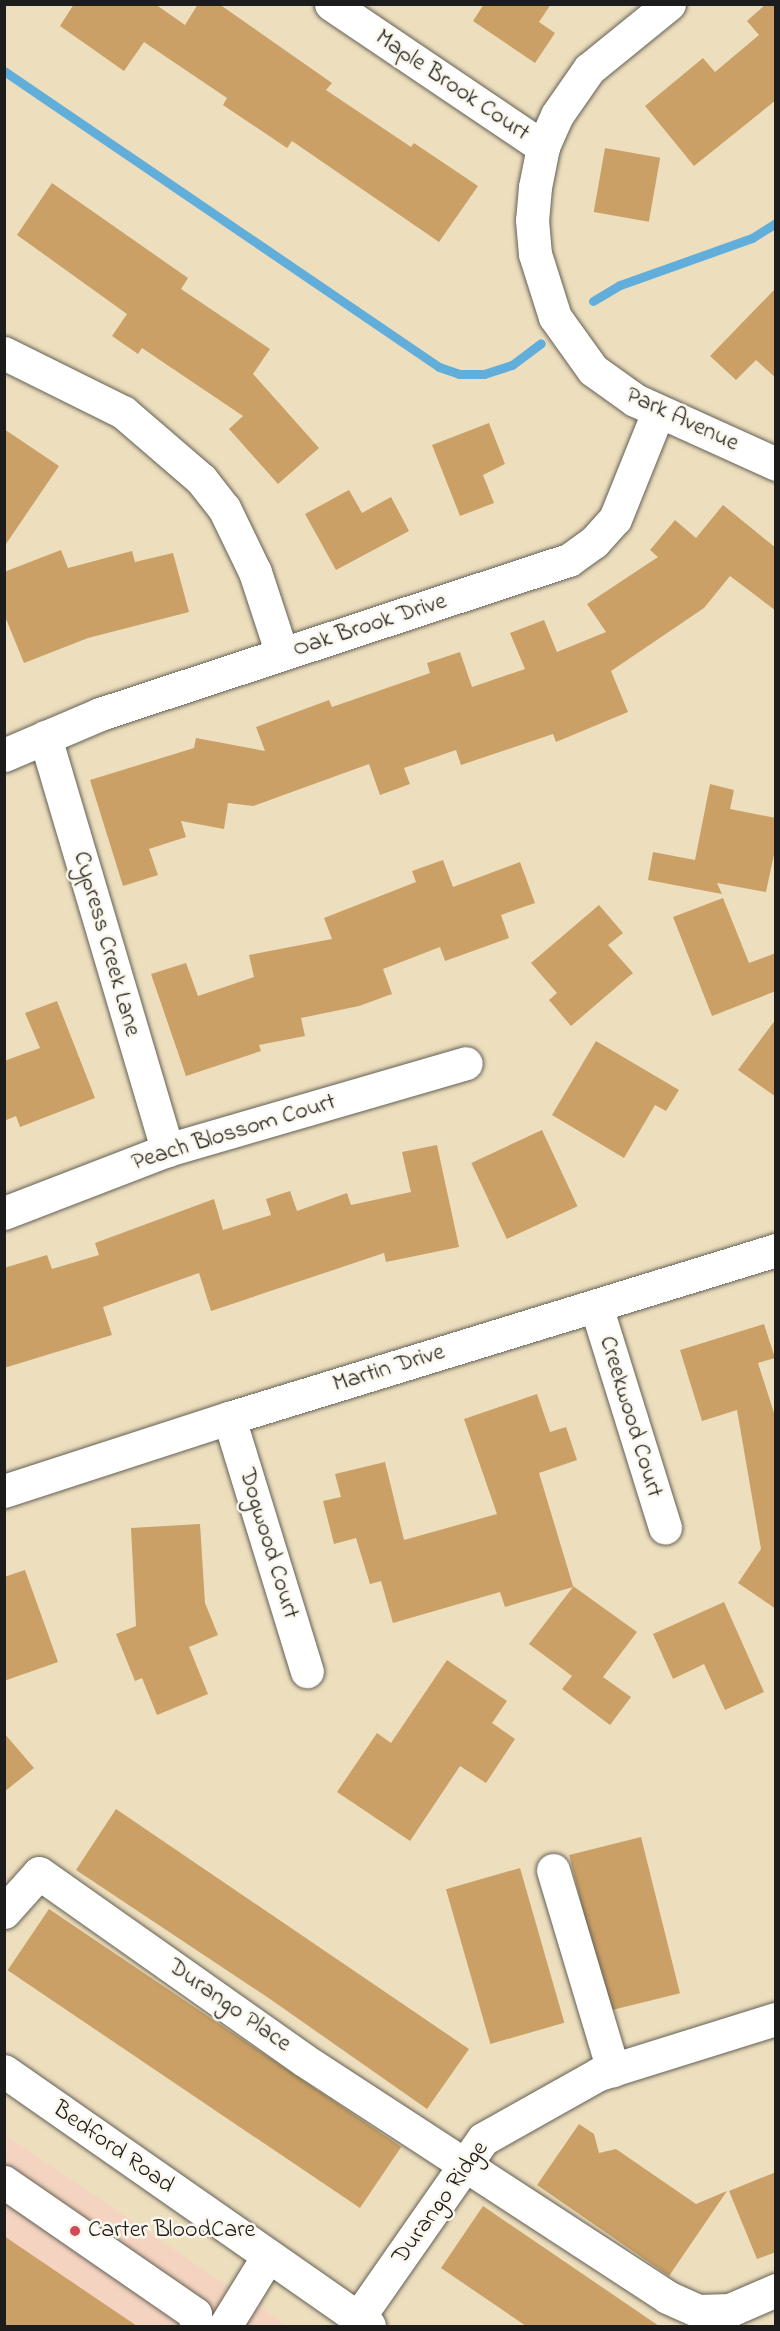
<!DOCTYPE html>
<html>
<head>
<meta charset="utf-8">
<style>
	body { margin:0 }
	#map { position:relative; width:780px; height:2331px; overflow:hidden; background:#eddfbe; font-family:"Indie Flower",sans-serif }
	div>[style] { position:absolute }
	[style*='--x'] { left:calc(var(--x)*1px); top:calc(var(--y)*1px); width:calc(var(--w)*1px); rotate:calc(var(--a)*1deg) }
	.built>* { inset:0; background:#f4d3c0 }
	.stream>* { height:9px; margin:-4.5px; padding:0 4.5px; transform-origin:4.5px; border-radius:4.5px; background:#62aedb }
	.building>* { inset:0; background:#caa066; transform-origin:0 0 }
	.roads { filter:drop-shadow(0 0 2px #656055) drop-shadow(0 0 2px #656055) }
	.minor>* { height:33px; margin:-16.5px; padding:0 16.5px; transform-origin:16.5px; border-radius:16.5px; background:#fff }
	.major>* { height:33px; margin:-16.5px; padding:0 16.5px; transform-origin:16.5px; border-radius:16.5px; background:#fff }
	.dots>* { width:16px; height:16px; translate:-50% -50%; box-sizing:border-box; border:3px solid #fbf7ec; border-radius:50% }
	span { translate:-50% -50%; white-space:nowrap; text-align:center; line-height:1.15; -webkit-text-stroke:5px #fbf7ec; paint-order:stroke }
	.street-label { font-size:24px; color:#1c1c1c }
	.poi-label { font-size:24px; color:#1c1c1c }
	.left { translate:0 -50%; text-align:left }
	.frame { position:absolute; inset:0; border:6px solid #1c1c1c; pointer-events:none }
</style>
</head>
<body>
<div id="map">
	<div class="built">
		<i style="clip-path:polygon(5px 2135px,287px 2326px,5px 2326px)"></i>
	</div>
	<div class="stream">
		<i style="--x:4;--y:71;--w:526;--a:34.23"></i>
		<i style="--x:439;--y:367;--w:21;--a:19"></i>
		<i style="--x:459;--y:374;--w:25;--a:0"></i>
		<i style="--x:484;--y:374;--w:29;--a:-18"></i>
		<i style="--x:512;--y:365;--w:36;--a:-37"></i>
		<i style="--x:593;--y:301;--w:31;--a:-31"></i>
		<i style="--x:620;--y:285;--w:140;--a:-19.6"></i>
		<i style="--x:752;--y:238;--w:28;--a:-32"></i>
	</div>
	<div class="building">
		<i style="clip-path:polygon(74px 4px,155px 4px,185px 25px,198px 4px,219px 4px,332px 83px,326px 90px,411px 147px,414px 143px,478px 186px,439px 242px,292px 141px,287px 148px,223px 105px,227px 98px,144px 42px,124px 71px,60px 26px)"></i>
		<i style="clip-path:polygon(484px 4px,551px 4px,539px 22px,555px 33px,535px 63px,473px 21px)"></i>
		<i style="clip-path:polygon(766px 4px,776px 4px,776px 100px,694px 166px,645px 106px,703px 58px,715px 72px,759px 35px,747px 21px)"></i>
		<i style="left:605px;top:148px;width:56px;height:65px;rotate:10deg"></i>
		<i style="clip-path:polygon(52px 183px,188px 278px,181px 289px,270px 349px,253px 374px,319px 448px,278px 484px,229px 429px,243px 416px,142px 348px,138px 354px,112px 336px,127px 314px,17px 235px)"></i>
		<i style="clip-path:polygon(776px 288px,776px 378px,756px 360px,736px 380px,710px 356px)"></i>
		<i style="clip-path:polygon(489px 423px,505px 464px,483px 475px,494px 503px,460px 516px,432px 445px)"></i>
		<i style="clip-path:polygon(4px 429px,59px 466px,4px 547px)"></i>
		<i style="clip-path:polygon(349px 490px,362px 513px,391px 497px,409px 531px,336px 570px,305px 514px)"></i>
		<i style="clip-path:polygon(723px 505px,776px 548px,776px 611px,730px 576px,704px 608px,611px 671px,628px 712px,556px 742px,553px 734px,461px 765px,456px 750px,404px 768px,410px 784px,380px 795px,369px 764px,253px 806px,228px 803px,224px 829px,181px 821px,186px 837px,149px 849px,158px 875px,123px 886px,90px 780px,194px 748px,196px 738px,265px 751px,256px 727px,329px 700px,332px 707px,430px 673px,427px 663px,460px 652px,472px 687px,525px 669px,510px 633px,544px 620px,557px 652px,606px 632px,587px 604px,658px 557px,650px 550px,675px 520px,696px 538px)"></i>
		<i style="clip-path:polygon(61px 550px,68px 568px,132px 551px,135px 562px,173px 553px,189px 612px,88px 638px,24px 663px,4px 614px,4px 572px)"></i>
		<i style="clip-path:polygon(710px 784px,734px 790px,730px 809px,776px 818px,776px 845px,766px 892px,717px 883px,722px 894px,648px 880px,653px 852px,695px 860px)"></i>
		<i style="clip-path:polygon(443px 860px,453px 887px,520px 862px,535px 903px,501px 915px,509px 938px,445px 961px,440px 947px,383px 969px,392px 994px,359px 1006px,301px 1018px,305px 1036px,259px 1045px,261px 1051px,186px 1076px,151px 974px,186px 963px,198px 996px,254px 977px,249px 955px,332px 939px,324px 918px,416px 882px,412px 871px)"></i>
		<i style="clip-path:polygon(723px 898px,749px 963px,776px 953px,776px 991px,712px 1016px,673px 917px)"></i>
		<i style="clip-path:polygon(599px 905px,623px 933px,608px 945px,633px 973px,571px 1026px,549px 1000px,557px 993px,531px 963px)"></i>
		<i style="clip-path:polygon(57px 1001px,95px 1098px,20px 1127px,16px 1116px,4px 1121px,4px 1061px,40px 1048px,25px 1013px)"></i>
		<i style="clip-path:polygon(776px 1019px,776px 1097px,738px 1070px)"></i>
		<i style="clip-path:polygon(596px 1041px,679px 1090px,666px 1111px,655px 1105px,624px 1158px,552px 1115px)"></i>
		<i style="left:542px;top:1130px;width:84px;height:78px;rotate:65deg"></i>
		<i style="clip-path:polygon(437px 1145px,459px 1247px,386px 1262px,384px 1253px,211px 1311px,199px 1273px,103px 1307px,112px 1335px,4px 1368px,4px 1268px,47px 1255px,52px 1269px,99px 1255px,95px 1243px,214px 1199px,223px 1230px,271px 1215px,266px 1199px,290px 1191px,297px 1211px,347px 1193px,351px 1205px,411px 1192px,402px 1152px)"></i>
		<i style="clip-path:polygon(764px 1324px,775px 1358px,758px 1363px,776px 1419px,776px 1609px,738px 1583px,761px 1549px,737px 1410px,702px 1421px,680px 1350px)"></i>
		<i style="clip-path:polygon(537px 1394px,550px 1432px,566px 1427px,577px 1460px,539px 1473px,573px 1586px,637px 1632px,603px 1677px,631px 1697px,610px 1725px,562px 1689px,572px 1676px,529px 1644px,573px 1587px,505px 1607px,500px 1592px,393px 1623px,381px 1581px,370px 1584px,356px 1538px,334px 1544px,323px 1501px,341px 1497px,335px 1474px,385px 1462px,404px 1540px,497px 1514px,464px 1419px)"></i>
		<i style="clip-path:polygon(200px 1524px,205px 1603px,218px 1635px,189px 1647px,208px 1694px,157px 1715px,142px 1678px,135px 1681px,116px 1634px,136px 1626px,131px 1528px)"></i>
		<i style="clip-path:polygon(25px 1570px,58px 1662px,4px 1681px,4px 1577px)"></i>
		<i style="clip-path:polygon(724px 1602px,764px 1692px,725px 1710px,704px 1664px,673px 1679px,653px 1634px)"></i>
		<i style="clip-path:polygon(447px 1660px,507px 1701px,492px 1723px,515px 1739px,486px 1783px,460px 1766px,410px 1841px,337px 1792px,377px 1733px,391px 1743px)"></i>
		<i style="clip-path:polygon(4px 1733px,34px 1768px,4px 1792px)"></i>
		<i style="clip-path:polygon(116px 1809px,469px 2049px,427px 2109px,270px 1999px,76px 1870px)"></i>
		<i style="left:641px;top:1837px;width:161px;height:74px;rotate:76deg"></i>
		<i style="left:520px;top:1868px;width:161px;height:77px;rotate:74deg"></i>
		<i style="left:49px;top:1909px;width:425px;height:74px;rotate:34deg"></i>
		<i style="clip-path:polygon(579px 2124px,594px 2134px,599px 2153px,616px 2149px,696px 2204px,727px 2191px,669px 2276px,537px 2185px)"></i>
		<i style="clip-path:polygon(776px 2172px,776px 2252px,757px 2259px,729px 2191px)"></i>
		<i style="clip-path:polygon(483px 2206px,659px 2326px,526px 2326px,441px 2268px)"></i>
		<i style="clip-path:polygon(4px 2236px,137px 2326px,4px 2326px)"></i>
	</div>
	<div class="roads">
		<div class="minor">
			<i style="--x:331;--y:4;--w:256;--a:34"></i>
			<i style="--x:669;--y:4;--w:103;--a:140.9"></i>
			<i style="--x:589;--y:69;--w:56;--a:124.8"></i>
			<i style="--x:557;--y:115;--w:35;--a:114"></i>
			<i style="--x:543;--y:147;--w:41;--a:101.3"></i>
			<i style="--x:535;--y:187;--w:33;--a:95"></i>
			<i style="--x:532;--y:220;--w:34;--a:85"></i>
			<i style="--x:535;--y:254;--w:66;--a:72.4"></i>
			<i style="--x:555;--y:317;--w:65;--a:54.4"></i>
			<i style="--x:593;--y:370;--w:52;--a:35.5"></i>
			<i style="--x:635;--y:400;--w:155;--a:24.4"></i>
			<i style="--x:4;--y:353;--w:133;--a:26.4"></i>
			<i style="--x:123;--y:412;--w:103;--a:40.7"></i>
			<i style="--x:201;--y:479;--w:37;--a:52"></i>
			<i style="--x:224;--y:508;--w:71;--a:64.2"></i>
			<i style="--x:255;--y:572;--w:86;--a:71.8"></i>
			<i style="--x:45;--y:737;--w:431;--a:73.5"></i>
			<i style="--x:4;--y:755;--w:104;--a:-23.1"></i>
			<i style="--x:100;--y:714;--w:494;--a:-18.2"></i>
			<i style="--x:569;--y:560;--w:31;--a:-36"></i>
			<i style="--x:594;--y:542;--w:31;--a:-48"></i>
			<i style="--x:615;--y:519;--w:115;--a:-68.1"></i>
			<i style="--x:4;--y:1213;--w:175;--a:-21.1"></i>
			<i style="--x:167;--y:1150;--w:311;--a:-16.2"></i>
			<i style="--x:596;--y:1306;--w:232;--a:72.7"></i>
			<i style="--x:229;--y:1418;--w:265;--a:72.9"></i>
			<i style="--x:4;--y:1491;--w:237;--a:-18"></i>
			<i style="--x:229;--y:1418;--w:572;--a:-17.07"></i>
			<i style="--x:553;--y:1870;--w:209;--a:73.3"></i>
			<i style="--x:4;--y:1912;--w:52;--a:-48.1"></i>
			<i style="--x:39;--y:1873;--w:324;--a:35.2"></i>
			<i style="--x:304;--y:2060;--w:434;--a:33.1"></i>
			<i style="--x:667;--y:2297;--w:35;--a:24"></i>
			<i style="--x:699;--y:2311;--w:31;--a:-2"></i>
			<i style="--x:730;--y:2310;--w:50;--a:-23.5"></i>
			<i style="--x:4;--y:2182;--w:232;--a:34.6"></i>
			<i style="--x:195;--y:2314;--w:12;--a:85"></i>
			<i style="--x:358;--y:2318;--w:218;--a:-55.1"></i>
			<i style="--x:483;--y:2139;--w:133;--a:-29.3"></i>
			<i style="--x:599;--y:2074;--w:185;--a:-17.3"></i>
			<i style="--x:225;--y:2326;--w:82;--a:-58.4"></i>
		</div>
		<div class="major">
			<i style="--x:4;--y:2071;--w:445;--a:34.9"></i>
		</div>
	</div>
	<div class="dots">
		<i style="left:75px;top:2231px;background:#d1495b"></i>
	</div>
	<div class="street-label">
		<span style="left:452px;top:86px;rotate:34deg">Maple Brook Court</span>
		<span style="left:682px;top:420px;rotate:25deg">Park Avenue</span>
		<span style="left:370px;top:626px;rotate:-18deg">Oak Brook Drive</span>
		<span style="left:106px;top:944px;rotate:74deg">Cypress Creek Lane</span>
		<span style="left:234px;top:1133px;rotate:-17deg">Peach Blossom Court</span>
		<span style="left:389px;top:1369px;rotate:-17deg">Martin Drive</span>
		<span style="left:630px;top:1417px;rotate:73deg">Creekwood Court</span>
		<span style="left:268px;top:1544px;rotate:73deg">Dogwood Court</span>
		<span style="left:229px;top:2006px;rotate:35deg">Durango Place</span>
		<span style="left:113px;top:2148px;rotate:35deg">Bedford Road</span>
		<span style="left:441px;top:2203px;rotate:-54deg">Durango Ridge</span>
	</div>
	<div class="poi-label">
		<span class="left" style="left:88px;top:2231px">Carter BloodCare</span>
	</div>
	<div class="frame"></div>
</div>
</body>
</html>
